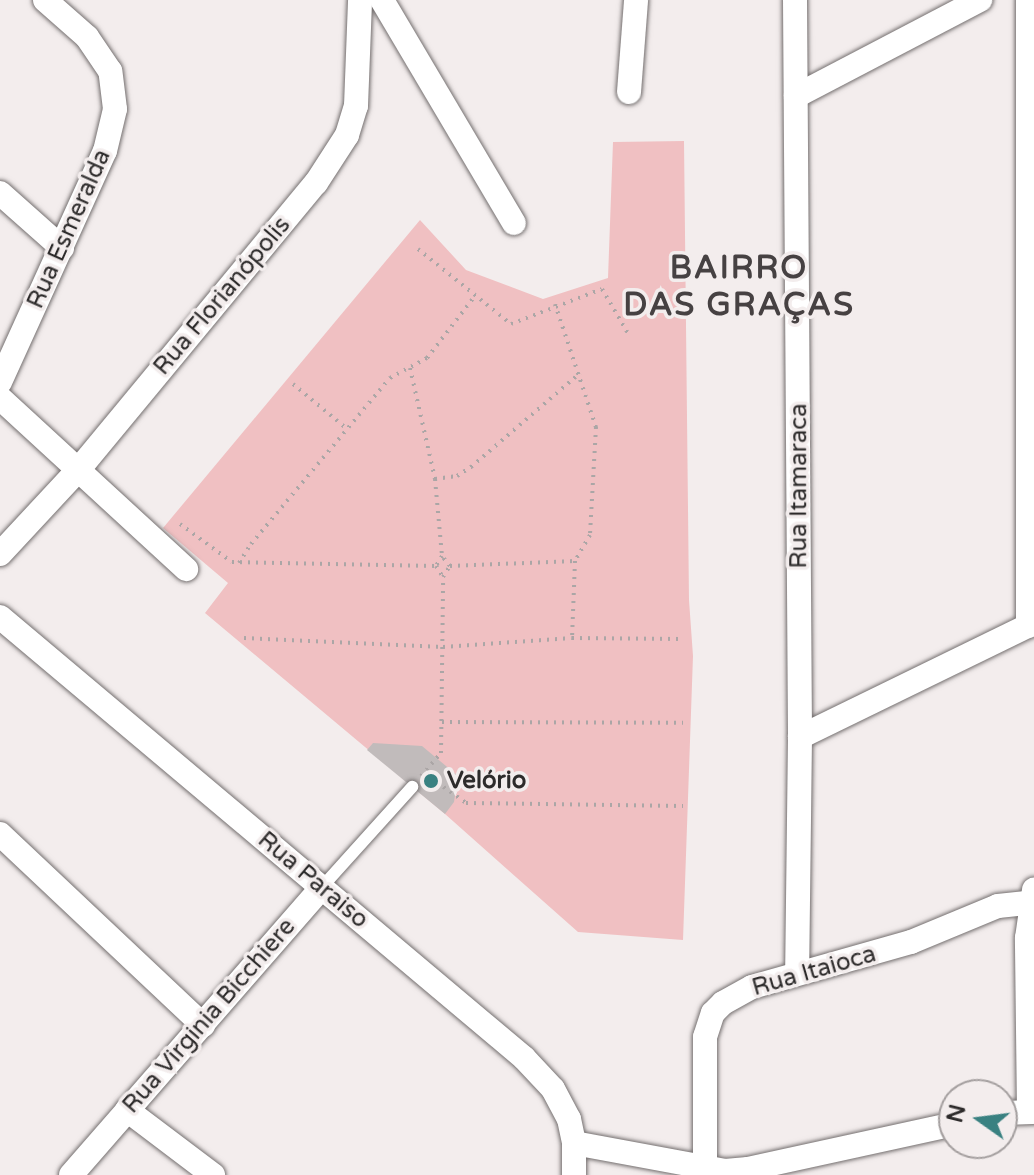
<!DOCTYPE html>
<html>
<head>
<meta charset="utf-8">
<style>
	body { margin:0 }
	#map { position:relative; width:1034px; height:1175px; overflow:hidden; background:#f3eded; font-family:"Varela Round",sans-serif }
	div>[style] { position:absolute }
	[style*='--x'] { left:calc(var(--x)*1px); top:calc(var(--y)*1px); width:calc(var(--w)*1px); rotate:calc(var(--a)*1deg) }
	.green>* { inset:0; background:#f0c0c2 }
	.building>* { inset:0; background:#c1bbbb }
	.path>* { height:4px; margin-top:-2px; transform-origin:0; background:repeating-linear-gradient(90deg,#aba6a6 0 2px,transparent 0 8px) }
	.roads { filter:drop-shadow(0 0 2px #746f6f) drop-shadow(0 0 2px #746f6f) }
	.service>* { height:12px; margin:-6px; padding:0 6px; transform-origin:6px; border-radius:6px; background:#fff }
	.minor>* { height:24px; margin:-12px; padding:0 12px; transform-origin:12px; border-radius:12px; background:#fff }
	.dots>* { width:22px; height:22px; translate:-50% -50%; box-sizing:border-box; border:4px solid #f3eded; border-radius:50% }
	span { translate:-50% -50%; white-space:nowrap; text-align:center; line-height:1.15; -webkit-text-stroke:7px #f3eded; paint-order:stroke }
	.street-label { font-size:24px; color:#2d2b2b }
	.poi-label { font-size:24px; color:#2d2b2b; font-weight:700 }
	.left { translate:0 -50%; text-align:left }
	.district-label { font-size:32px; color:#464142; font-weight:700; letter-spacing:2px }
	.north { position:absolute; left:938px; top:1079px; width:80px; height:80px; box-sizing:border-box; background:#f3eded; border:2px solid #a49f9f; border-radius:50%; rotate:284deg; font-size:22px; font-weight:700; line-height:32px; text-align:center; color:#2d2b2b }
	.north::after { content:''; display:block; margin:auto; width:28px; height:36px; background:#398181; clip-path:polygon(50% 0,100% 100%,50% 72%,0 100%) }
</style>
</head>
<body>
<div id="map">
	<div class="green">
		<i style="clip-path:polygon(684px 141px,689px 600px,693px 656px,683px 940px,578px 932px,445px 814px,205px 613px,228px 583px,163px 528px,420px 220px,466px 270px,543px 299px,608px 278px,613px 142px)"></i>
	</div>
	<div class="building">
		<i style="clip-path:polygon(373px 743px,422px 746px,458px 776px,454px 802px,445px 814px,367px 750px)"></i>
	</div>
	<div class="path">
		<i style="--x:418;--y:249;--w:119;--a:38.9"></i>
		<i style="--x:511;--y:324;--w:97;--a:-21"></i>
		<i style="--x:602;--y:289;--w:53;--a:59.6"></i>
		<i style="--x:555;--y:304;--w:130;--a:71.6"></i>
		<i style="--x:596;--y:427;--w:108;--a:93.2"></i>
		<i style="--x:590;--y:535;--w:30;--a:120"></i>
		<i style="--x:575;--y:561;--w:77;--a:92.2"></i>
		<i style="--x:410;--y:368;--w:114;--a:77.3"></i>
		<i style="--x:435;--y:479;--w:77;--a:84.8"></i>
		<i style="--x:293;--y:384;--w:70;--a:39.8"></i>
		<i style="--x:435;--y:479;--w:22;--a:-8"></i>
		<i style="--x:457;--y:476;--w:17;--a:-33"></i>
		<i style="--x:471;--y:467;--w:144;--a:-40.8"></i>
		<i style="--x:180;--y:524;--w:64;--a:36.2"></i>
		<i style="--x:232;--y:562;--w:204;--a:1.1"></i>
		<i style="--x:239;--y:563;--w:22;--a:-58"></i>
		<i style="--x:251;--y:544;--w:217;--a:-50.1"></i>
		<i style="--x:390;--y:378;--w:42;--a:-28.4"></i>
		<i style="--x:427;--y:358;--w:78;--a:-52.3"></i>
		<i style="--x:450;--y:566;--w:125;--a:-2.3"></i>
		<i style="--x:244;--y:638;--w:199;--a:2.6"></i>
		<i style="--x:443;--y:647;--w:129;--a:-4"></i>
		<i style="--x:572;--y:638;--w:111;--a:0.5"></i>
		<i style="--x:442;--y:722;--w:241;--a:0.2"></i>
		<i style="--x:424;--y:773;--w:52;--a:35.5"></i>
		<i style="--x:466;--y:803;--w:217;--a:0.8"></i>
		<i style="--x:421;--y:776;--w:30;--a:-49"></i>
		<i style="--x:441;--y:753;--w:176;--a:-89.3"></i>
		<i style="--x:443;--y:577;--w:13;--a:-58"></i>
		<i style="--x:450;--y:566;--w:13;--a:-129"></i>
		<i style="--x:442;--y:556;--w:12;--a:121"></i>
		<i style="--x:436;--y:566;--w:13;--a:58"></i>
	</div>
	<div class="roads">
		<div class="service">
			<i style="--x:322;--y:887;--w:135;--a:-48"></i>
		</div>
		<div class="minor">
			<i style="--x:382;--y:0;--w:259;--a:59.4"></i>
			<i style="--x:795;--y:0;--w:737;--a:89.61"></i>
			<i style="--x:800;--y:737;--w:235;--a:90.7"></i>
			<i style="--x:629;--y:92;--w:92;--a:-85.6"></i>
			<i style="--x:796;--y:96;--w:208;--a:-27.6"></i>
			<i style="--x:0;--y:193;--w:83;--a:41.6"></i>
			<i style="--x:0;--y:382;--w:254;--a:-65.6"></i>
			<i style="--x:105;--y:151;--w:43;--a:-76.6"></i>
			<i style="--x:115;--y:109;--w:38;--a:-97"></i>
			<i style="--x:110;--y:71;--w:41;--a:-124.1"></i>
			<i style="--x:87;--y:37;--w:56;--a:-138.6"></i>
			<i style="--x:0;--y:398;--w:253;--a:42.6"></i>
			<i style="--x:0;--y:554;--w:116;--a:-47.1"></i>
			<i style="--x:79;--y:469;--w:371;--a:-50.4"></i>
			<i style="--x:316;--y:183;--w:57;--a:-57.1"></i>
			<i style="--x:347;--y:135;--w:30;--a:-73"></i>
			<i style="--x:356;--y:106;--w:106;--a:-87.8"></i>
			<i style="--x:0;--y:617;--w:685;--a:40.08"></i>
			<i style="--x:524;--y:1058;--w:42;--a:46.9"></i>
			<i style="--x:553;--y:1089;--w:34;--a:62"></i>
			<i style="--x:569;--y:1119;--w:25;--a:78"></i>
			<i style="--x:574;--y:1143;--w:32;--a:90"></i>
			<i style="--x:1028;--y:626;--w:626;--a:-90"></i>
			<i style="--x:800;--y:737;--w:260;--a:-26"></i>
			<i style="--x:0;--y:834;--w:279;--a:43.3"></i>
			<i style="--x:127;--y:1110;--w:108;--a:37.1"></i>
			<i style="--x:1029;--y:1111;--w:173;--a:-90.7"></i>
			<i style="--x:1027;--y:938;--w:49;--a:-81.7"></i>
			<i style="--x:1002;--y:1113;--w:32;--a:-2"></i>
			<i style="--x:574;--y:1143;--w:154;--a:10.5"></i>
			<i style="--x:725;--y:1171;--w:23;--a:-5"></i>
			<i style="--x:748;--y:1169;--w:211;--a:-12.3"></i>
			<i style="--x:71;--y:1175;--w:382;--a:-48.9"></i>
			<i style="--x:705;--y:1175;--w:138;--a:-90"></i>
			<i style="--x:705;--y:1037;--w:25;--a:-72"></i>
			<i style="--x:713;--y:1013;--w:14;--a:-45"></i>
			<i style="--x:723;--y:1003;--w:33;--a:-29"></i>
			<i style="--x:752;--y:987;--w:165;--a:-15.8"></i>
			<i style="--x:911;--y:942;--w:94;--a:-22.5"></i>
			<i style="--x:998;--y:906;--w:31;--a:-6"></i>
		</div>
	</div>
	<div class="dots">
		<i style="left:431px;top:781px;background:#398181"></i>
	</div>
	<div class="street-label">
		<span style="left:69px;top:229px;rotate:-66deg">Rua Esmeralda</span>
		<span style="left:222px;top:296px;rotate:-50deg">Rua Florianópolis</span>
		<span style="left:799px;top:486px;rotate:-90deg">Rua Itamaraca</span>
		<span style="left:313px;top:880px;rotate:40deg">Rua Paraiso</span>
		<span style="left:814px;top:971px;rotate:-16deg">Rua Itaioca</span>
		<span style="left:209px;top:1016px;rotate:-49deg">Rua Virginia Bicchiere</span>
	</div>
	<div class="poi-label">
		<span class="left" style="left:447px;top:781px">Velório</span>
	</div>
	<div class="district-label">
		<span style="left:739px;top:287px">BAIRRO<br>DAS GRAÇAS</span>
	</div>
	<div class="north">N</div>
</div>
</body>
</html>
